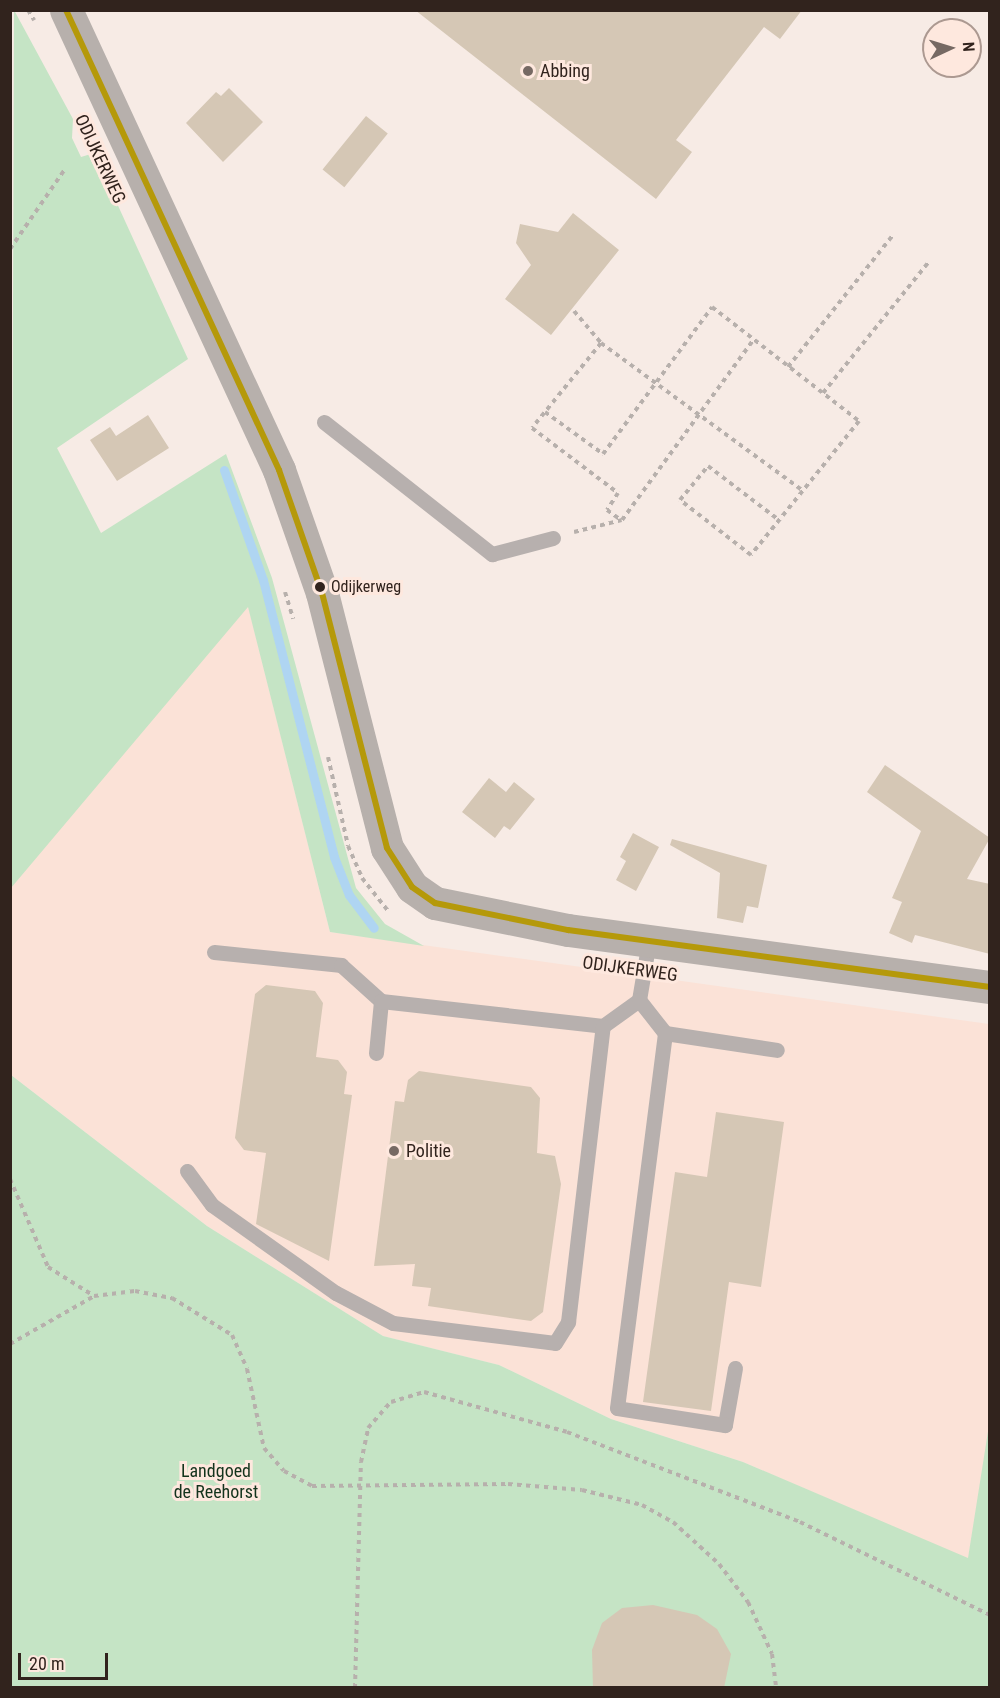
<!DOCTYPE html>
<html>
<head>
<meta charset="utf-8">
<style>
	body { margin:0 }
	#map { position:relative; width:1000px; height:1698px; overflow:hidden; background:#f7ebe5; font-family:"Roboto Condensed",sans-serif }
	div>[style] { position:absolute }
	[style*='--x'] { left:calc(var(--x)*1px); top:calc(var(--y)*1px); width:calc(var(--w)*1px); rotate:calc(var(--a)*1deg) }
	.built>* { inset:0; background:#fbe2d7 }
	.green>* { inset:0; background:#c5e4c5 }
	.stream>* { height:9px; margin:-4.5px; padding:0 4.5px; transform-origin:4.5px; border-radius:4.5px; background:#afd5f2 }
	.building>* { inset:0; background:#d5c7b5; transform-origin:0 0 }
	.path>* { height:4px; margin-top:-2px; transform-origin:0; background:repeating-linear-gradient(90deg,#b7b0ac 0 4.5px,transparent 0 9px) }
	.lane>* { height:15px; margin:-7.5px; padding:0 7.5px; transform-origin:7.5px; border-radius:7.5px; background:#b7b0ae }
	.secondary>* { height:33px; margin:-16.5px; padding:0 16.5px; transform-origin:16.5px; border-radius:16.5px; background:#b7b0ac }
	.bus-1>* { height:6px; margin:-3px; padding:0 3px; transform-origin:3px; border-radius:3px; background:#b5990a }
	.dots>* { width:16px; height:16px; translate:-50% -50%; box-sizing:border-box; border:3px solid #fee8de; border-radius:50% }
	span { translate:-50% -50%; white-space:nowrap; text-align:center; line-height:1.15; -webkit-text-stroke:6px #fee8de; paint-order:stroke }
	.bus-label { font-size:16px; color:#31231d }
	.left { translate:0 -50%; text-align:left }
	.poi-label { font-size:18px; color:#31231d }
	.street-label { font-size:18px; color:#31231d }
	.park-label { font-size:18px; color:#13331c }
	.frame { position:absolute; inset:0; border:12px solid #31231d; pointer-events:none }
	.north { position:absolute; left:922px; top:18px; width:60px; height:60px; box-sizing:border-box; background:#fee8de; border:2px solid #ac9991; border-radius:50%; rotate:86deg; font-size:16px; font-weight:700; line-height:24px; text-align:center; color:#31231d }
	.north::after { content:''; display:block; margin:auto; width:21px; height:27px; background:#766963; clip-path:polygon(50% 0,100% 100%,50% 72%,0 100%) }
	.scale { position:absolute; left:18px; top:1653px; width:90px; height:27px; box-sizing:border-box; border:3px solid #31231d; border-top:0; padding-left:8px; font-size:18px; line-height:21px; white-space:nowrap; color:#31231d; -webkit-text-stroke:4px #fee8de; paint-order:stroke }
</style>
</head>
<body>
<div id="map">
	<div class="built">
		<i style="clip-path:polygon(248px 606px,330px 932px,989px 1024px,990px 1425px,968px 1559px,743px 1462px,611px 1419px,499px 1365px,383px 1336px,207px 1226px,11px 1075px,10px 888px)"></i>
	</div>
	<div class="green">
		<i style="clip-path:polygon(14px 10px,73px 119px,72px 138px,81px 157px,94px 153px,188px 359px,57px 448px,101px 533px,226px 454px,272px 578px,356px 888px,385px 924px,424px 946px,330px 932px,248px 607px,11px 888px)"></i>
		<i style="clip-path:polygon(11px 1075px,207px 1226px,383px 1336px,499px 1365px,611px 1419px,743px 1462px,968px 1558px,989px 1425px,989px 1687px,11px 1687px)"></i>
	</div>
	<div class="stream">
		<i style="--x:224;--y:470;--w:117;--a:70.5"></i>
		<i style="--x:263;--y:580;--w:286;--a:75.6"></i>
		<i style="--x:334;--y:857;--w:41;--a:68.5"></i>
		<i style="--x:349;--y:895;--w:41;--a:52.9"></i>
	</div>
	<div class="building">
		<i style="clip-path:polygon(415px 10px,802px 10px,780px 39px,764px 27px,676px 140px,692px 152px,656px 199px)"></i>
		<i style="clip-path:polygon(229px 88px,263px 122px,223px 162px,186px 123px,216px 92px,221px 96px)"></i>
		<i style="left:366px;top:116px;width:28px;height:69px;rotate:39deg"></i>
		<i style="clip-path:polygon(573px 213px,619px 250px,551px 335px,505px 299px,531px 265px,516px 243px,520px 224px,558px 232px)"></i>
		<i style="clip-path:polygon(148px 415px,169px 448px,117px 481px,90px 440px,110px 427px,116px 436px)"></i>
		<i style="clip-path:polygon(885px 765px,990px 838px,967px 879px,990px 884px,990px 954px,915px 935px,912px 943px,889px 933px,902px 902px,892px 898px,921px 831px,867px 792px)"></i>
		<i style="clip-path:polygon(489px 778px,506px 792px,514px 782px,535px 799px,510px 830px,504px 826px,495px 838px,462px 812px)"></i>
		<i style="clip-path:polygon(633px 833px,659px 847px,636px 891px,616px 880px,626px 861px,620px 857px)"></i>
		<i style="clip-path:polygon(672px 839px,767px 865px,758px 908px,747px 906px,743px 923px,717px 918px,720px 873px,670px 845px)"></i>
		<i style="clip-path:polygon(266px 985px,315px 991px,323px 1003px,316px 1057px,338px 1060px,347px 1072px,344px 1094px,352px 1095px,329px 1261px,256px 1224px,266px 1153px,244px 1150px,235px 1138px,255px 994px)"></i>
		<i style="clip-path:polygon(419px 1071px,531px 1087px,540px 1098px,537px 1153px,555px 1156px,561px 1184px,543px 1312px,531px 1321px,428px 1306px,431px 1288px,412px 1286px,415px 1264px,374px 1266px,395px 1101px,404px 1102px,408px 1080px)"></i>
		<i style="clip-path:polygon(716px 1112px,784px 1122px,761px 1287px,729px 1282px,711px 1411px,643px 1402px,675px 1172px,707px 1177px)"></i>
		<i style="clip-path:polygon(653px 1605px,697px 1615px,717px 1629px,731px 1654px,724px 1688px,593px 1688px,592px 1650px,602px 1623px,622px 1608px)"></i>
	</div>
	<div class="path">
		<i style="--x:28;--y:10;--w:12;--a:59"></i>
		<i style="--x:10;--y:249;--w:97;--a:-55.5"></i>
		<i style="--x:574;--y:311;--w:42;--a:49.8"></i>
		<i style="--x:601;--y:343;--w:250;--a:36.2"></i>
		<i style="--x:601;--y:343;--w:109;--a:129.1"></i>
		<i style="--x:532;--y:428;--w:108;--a:37.1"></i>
		<i style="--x:618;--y:493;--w:20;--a:123"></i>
		<i style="--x:607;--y:510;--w:17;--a:36"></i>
		<i style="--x:788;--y:367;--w:169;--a:-51.5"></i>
		<i style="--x:823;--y:393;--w:167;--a:-51.1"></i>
		<i style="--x:545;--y:412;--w:72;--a:35.9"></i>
		<i style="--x:603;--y:454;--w:183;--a:-53.4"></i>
		<i style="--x:712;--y:307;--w:186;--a:37.8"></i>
		<i style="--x:859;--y:421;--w:172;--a:128.9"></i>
		<i style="--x:751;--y:555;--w:90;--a:-142.2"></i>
		<i style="--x:680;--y:500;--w:44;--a:-50.5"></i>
		<i style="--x:708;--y:466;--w:89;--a:37.3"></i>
		<i style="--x:574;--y:532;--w:49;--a:-14"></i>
		<i style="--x:622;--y:520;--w:224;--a:-53.9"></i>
		<i style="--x:285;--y:592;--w:28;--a:73"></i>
		<i style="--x:328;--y:757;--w:91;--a:77.3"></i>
		<i style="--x:348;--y:846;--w:35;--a:66"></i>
		<i style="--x:362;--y:878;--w:43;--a:51.5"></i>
		<i style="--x:10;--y:1179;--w:96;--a:66.6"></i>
		<i style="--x:48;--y:1267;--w:54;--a:32.2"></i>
		<i style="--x:10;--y:1344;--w:97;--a:-29.7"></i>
		<i style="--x:94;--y:1296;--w:41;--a:-7"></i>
		<i style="--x:135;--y:1291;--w:38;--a:11"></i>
		<i style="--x:172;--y:1298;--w:70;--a:31.7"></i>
		<i style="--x:232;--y:1335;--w:37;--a:66"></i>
		<i style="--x:247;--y:1369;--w:81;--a:77.9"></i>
		<i style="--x:264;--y:1448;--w:30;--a:49"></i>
		<i style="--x:284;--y:1471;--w:32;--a:28"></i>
		<i style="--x:312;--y:1486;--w:196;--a:-0.6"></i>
		<i style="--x:508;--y:1484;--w:74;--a:4.6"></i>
		<i style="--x:582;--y:1490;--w:62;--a:14"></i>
		<i style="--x:642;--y:1505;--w:35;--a:29"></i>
		<i style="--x:673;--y:1522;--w:62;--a:42.4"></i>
		<i style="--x:719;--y:1564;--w:48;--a:52.7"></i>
		<i style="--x:748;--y:1602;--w:57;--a:65.2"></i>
		<i style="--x:772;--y:1654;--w:34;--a:83"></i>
		<i style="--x:355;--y:1688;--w:226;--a:-88.5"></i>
		<i style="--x:361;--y:1462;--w:35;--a:-78"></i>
		<i style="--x:368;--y:1428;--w:35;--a:-49"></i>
		<i style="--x:391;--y:1402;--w:34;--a:-17"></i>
		<i style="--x:424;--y:1392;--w:148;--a:15.6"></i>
		<i style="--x:567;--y:1432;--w:250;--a:21.1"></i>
		<i style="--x:800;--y:1522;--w:212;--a:26.1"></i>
	</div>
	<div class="lane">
		<i style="--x:324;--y:422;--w:214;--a:38.2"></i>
		<i style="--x:492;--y:554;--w:63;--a:-14.7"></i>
		<i style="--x:214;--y:952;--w:128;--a:5.8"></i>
		<i style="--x:341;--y:965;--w:54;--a:42"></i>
		<i style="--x:639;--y:1000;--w:60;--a:-80.4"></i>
		<i style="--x:376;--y:1053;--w:52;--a:-84.5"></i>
		<i style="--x:381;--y:1001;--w:223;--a:6.4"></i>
		<i style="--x:603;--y:1026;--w:44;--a:-35.8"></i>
		<i style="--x:639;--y:1000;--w:42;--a:51.8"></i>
		<i style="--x:187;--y:1171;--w:42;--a:53.7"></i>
		<i style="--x:212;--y:1205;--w:152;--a:35.4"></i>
		<i style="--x:336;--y:1293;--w:64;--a:27.8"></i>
		<i style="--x:393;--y:1323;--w:163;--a:7"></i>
		<i style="--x:555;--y:1343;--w:25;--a:-58"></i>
		<i style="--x:568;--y:1322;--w:298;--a:-83.3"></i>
		<i style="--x:735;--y:1368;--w:58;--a:100"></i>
		<i style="--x:725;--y:1425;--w:109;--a:-171.1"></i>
		<i style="--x:617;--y:1408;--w:378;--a:-82.7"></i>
		<i style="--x:665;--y:1033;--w:113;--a:8.6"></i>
	</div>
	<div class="secondary">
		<i style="--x:66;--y:10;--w:507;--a:65.15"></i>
		<i style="--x:279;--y:470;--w:130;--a:70.7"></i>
		<i style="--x:322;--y:593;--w:263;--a:75.7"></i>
		<i style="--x:387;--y:848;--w:46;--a:57.3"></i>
		<i style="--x:412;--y:887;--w:28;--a:35"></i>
		<i style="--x:435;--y:903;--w:136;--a:11.5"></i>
		<i style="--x:568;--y:930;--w:426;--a:7.7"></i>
	</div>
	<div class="bus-1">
		<i style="--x:66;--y:10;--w:507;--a:65.15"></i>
		<i style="--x:279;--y:470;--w:130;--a:70.7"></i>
		<i style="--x:322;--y:593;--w:263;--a:75.7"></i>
		<i style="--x:387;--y:848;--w:46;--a:57.3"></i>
		<i style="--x:412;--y:887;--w:28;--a:35"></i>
		<i style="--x:435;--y:903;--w:136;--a:11.5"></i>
		<i style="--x:568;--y:930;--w:426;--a:7.7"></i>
	</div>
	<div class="dots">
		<i style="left:528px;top:71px;background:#766963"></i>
		<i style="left:320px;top:587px;background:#31231d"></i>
		<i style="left:394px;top:1151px;background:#766963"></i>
	</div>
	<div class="bus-label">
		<span class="left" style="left:331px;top:587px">Odijkerweg</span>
	</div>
	<div class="poi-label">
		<span class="left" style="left:540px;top:71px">Abbing</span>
		<span class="left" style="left:406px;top:1151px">Politie</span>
	</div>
	<div class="street-label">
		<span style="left:100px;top:159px;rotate:65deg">ODIJKERWEG</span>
		<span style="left:630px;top:969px;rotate:8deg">ODIJKERWEG</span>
	</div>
	<div class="park-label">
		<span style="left:216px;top:1482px">Landgoed<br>de Reehorst</span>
	</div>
	<div class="frame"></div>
	<div class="north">N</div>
	<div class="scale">20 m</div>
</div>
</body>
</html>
